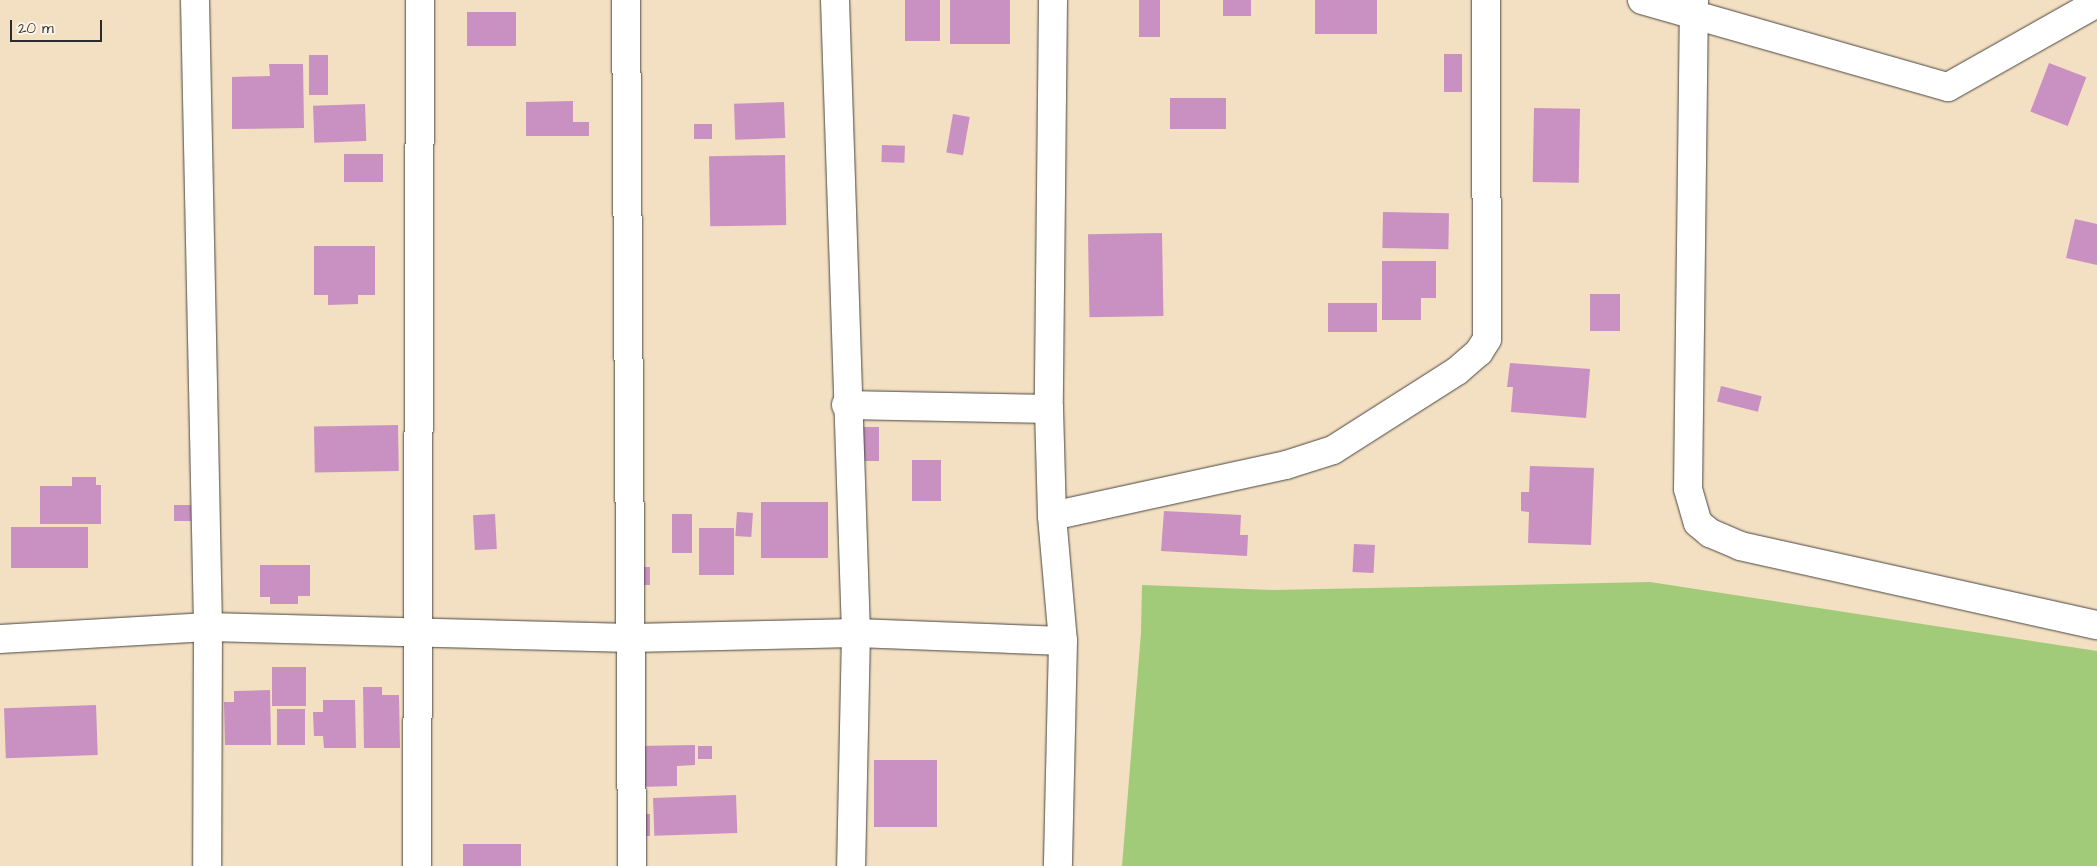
<!DOCTYPE html>
<html>
<head>
<meta charset="utf-8">
<style>
	body { margin:0 }
	#map { position:relative; width:2097px; height:866px; overflow:hidden; background:#f3dfc1; font-family:"Architects Daughter",sans-serif }
	div>[style] { position:absolute }
	[style*='--x'] { left:calc(var(--x)*1px); top:calc(var(--y)*1px); width:calc(var(--w)*1px); rotate:calc(var(--a)*1deg) }
	.green>* { inset:0; background:#a1cb78 }
	.building>* { inset:0; background:#c991c1; transform-origin:0 0 }
	.roads { filter:drop-shadow(0 0 1px #494642) drop-shadow(0 0 1px #494642) }
	.minor>* { height:28px; margin:-14px; padding:0 14px; transform-origin:14px; border-radius:14px; background:#fff }
	span { translate:-50% -50%; white-space:nowrap; text-align:center; line-height:1.15; -webkit-text-stroke:4px #fcf5e5; paint-order:stroke }
	.scale { position:absolute; left:10px; top:20px; width:92px; height:22px; box-sizing:border-box; border:2px solid #2b2b2b; border-top:0; padding-left:6px; font-size:15px; line-height:18px; white-space:nowrap; color:#2b2b2b; -webkit-text-stroke:4px #fcf5e5; paint-order:stroke }
</style>
</head>
<body>
<div id="map">
	<div class="green">
		<i style="clip-path:polygon(1650px 582px,2097px 651px,2097px 866px,1122px 866px,1141px 633px,1142px 585px,1275px 590px)"></i>
	</div>
	<div class="building">
		<i style="left:905px;top:0;width:35px;height:41px"></i>
		<i style="left:950px;top:0;width:60px;height:44px"></i>
		<i style="left:1139px;top:0;width:21px;height:37px"></i>
		<i style="left:1223px;top:0;width:28px;height:16px"></i>
		<i style="left:1315px;top:0;width:62px;height:34px"></i>
		<i style="left:467px;top:12px;width:49px;height:34px"></i>
		<i style="left:1444px;top:54px;width:18px;height:38px"></i>
		<i style="left:309px;top:55px;width:19px;height:40px"></i>
		<i style="left:2049px;top:63px;width:40px;height:52px;rotate:21deg"></i>
		<i style="clip-path:polygon(269px 64px,303px 64px,304px 128px,232px 129px,232px 77px,270px 76px)"></i>
		<i style="left:1226px;top:98px;width:31px;height:56px;rotate:90deg"></i>
		<i style="clip-path:polygon(573px 101px,573px 122px,589px 122px,589px 136px,526px 136px,526px 102px)"></i>
		<i style="left:784px;top:102px;width:36px;height:50px;rotate:88deg"></i>
		<i style="left:365px;top:104px;width:37px;height:52px;rotate:88deg"></i>
		<i style="left:1534px;top:108px;width:46px;height:74px;rotate:1deg"></i>
		<i style="left:953px;top:114px;width:17px;height:39px;rotate:10deg"></i>
		<i style="left:694px;top:124px;width:18px;height:15px"></i>
		<i style="left:882px;top:145px;width:23px;height:17px;rotate:2deg"></i>
		<i style="left:344px;top:154px;width:39px;height:28px"></i>
		<i style="left:785px;top:155px;width:70px;height:76px;rotate:89deg"></i>
		<i style="left:1383px;top:212px;width:66px;height:36px;rotate:1deg"></i>
		<i style="clip-path:polygon(2075px 219px,2097px 224px,2097px 265px,2066px 258px)"></i>
		<i style="left:1162px;top:233px;width:83px;height:74px;rotate:89deg"></i>
		<i style="clip-path:polygon(314px 246px,375px 246px,375px 295px,358px 295px,358px 304px,328px 305px,328px 295px,314px 295px)"></i>
		<i style="clip-path:polygon(1382px 261px,1436px 261px,1436px 298px,1421px 298px,1421px 320px,1382px 320px)"></i>
		<i style="left:1590px;top:294px;width:30px;height:37px"></i>
		<i style="left:1328px;top:303px;width:49px;height:29px"></i>
		<i style="clip-path:polygon(1510px 363px,1590px 369px,1586px 418px,1511px 412px,1513px 387px,1507px 387px)"></i>
		<i style="left:1721px;top:386px;width:42px;height:16px;rotate:14deg"></i>
		<i style="left:398px;top:425px;width:46px;height:84px;rotate:89deg"></i>
		<i style="left:851px;top:427px;width:28px;height:34px"></i>
		<i style="left:912px;top:460px;width:29px;height:41px"></i>
		<i style="clip-path:polygon(1530px 466px,1594px 468px,1591px 545px,1528px 543px,1529px 512px,1521px 511px,1521px 492px,1529px 492px)"></i>
		<i style="clip-path:polygon(72px 477px,96px 477px,96px 485px,101px 485px,101px 524px,40px 524px,40px 486px,72px 486px)"></i>
		<i style="left:761px;top:502px;width:67px;height:56px"></i>
		<i style="left:174px;top:505px;width:17px;height:16px"></i>
		<i style="clip-path:polygon(1164px 511px,1241px 515px,1240px 535px,1248px 535px,1247px 556px,1161px 551px)"></i>
		<i style="left:737px;top:512px;width:16px;height:24px;rotate:4deg"></i>
		<i style="left:495px;top:514px;width:35px;height:22px;rotate:87deg"></i>
		<i style="left:672px;top:514px;width:20px;height:39px"></i>
		<i style="left:88px;top:527px;width:41px;height:77px;rotate:90deg"></i>
		<i style="left:699px;top:528px;width:35px;height:47px"></i>
		<i style="left:1354px;top:544px;width:21px;height:28px;rotate:3deg"></i>
		<i style="clip-path:polygon(260px 565px,310px 565px,310px 596px,298px 596px,298px 604px,270px 604px,270px 597px,260px 597px)"></i>
		<i style="left:641px;top:567px;width:9px;height:18px"></i>
		<i style="left:272px;top:667px;width:34px;height:39px"></i>
		<i style="clip-path:polygon(363px 687px,382px 687px,382px 695px,399px 695px,400px 748px,364px 748px)"></i>
		<i style="clip-path:polygon(270px 690px,271px 745px,225px 745px,224px 702px,234px 702px,234px 691px)"></i>
		<i style="clip-path:polygon(323px 700px,355px 700px,356px 748px,324px 748px,323px 736px,314px 736px,313px 712px,323px 712px)"></i>
		<i style="left:96px;top:705px;width:50px;height:92px;rotate:88deg"></i>
		<i style="left:277px;top:709px;width:28px;height:36px"></i>
		<i style="clip-path:polygon(695px 745px,695px 765px,677px 766px,677px 786px,640px 787px,639px 746px)"></i>
		<i style="left:698px;top:746px;width:14px;height:13px"></i>
		<i style="left:874px;top:760px;width:63px;height:67px"></i>
		<i style="left:736px;top:795px;width:38px;height:83px;rotate:88deg"></i>
		<i style="left:639px;top:814px;width:11px;height:22px"></i>
		<i style="left:463px;top:844px;width:58px;height:22px"></i>
	</div>
	<div class="roads">
		<div class="minor">
			<i style="--x:195;--y:0;--w:627;--a:88.81"></i>
			<i style="--x:208;--y:627;--w:239;--a:90.2"></i>
			<i style="--x:626;--y:0;--w:866;--a:89.6"></i>
			<i style="--x:835;--y:0;--w:633;--a:88.1"></i>
			<i style="--x:856;--y:633;--w:233;--a:91.2"></i>
			<i style="--x:1053;--y:0;--w:409;--a:90.6"></i>
			<i style="--x:1049;--y:409;--w:107;--a:88.4"></i>
			<i style="--x:1052;--y:516;--w:125;--a:85"></i>
			<i style="--x:1063;--y:641;--w:225;--a:91.3"></i>
			<i style="--x:1642;--y:0;--w:318;--a:15.9"></i>
			<i style="--x:1948;--y:87;--w:171;--a:-29.4"></i>
			<i style="--x:1694;--y:0;--w:489;--a:90.7"></i>
			<i style="--x:1688;--y:489;--w:35;--a:74"></i>
			<i style="--x:1698;--y:523;--w:16;--a:40"></i>
			<i style="--x:1710;--y:533;--w:33;--a:23"></i>
			<i style="--x:1740;--y:546;--w:366;--a:12.5"></i>
			<i style="--x:846;--y:405;--w:203;--a:1.1"></i>
			<i style="--x:1052;--y:516;--w:239;--a:-12.3"></i>
			<i style="--x:1286;--y:465;--w:49;--a:-17.7"></i>
			<i style="--x:1333;--y:450;--w:147;--a:-32.5"></i>
			<i style="--x:1457;--y:371;--w:29;--a:-41"></i>
			<i style="--x:1479;--y:352;--w:15;--a:-58"></i>
			<i style="--x:1487;--y:339;--w:339;--a:-90.2"></i>
			<i style="--x:0;--y:639;--w:208;--a:-3.3"></i>
			<i style="--x:208;--y:627;--w:423;--a:1.5"></i>
			<i style="--x:631;--y:638;--w:225;--a:-1.3"></i>
			<i style="--x:856;--y:633;--w:207;--a:2.2"></i>
			<i style="--x:417;--y:866;--w:866;--a:-89.8"></i>
		</div>
	</div>
	<div class="scale">20 m</div>
</div>
</body>
</html>
